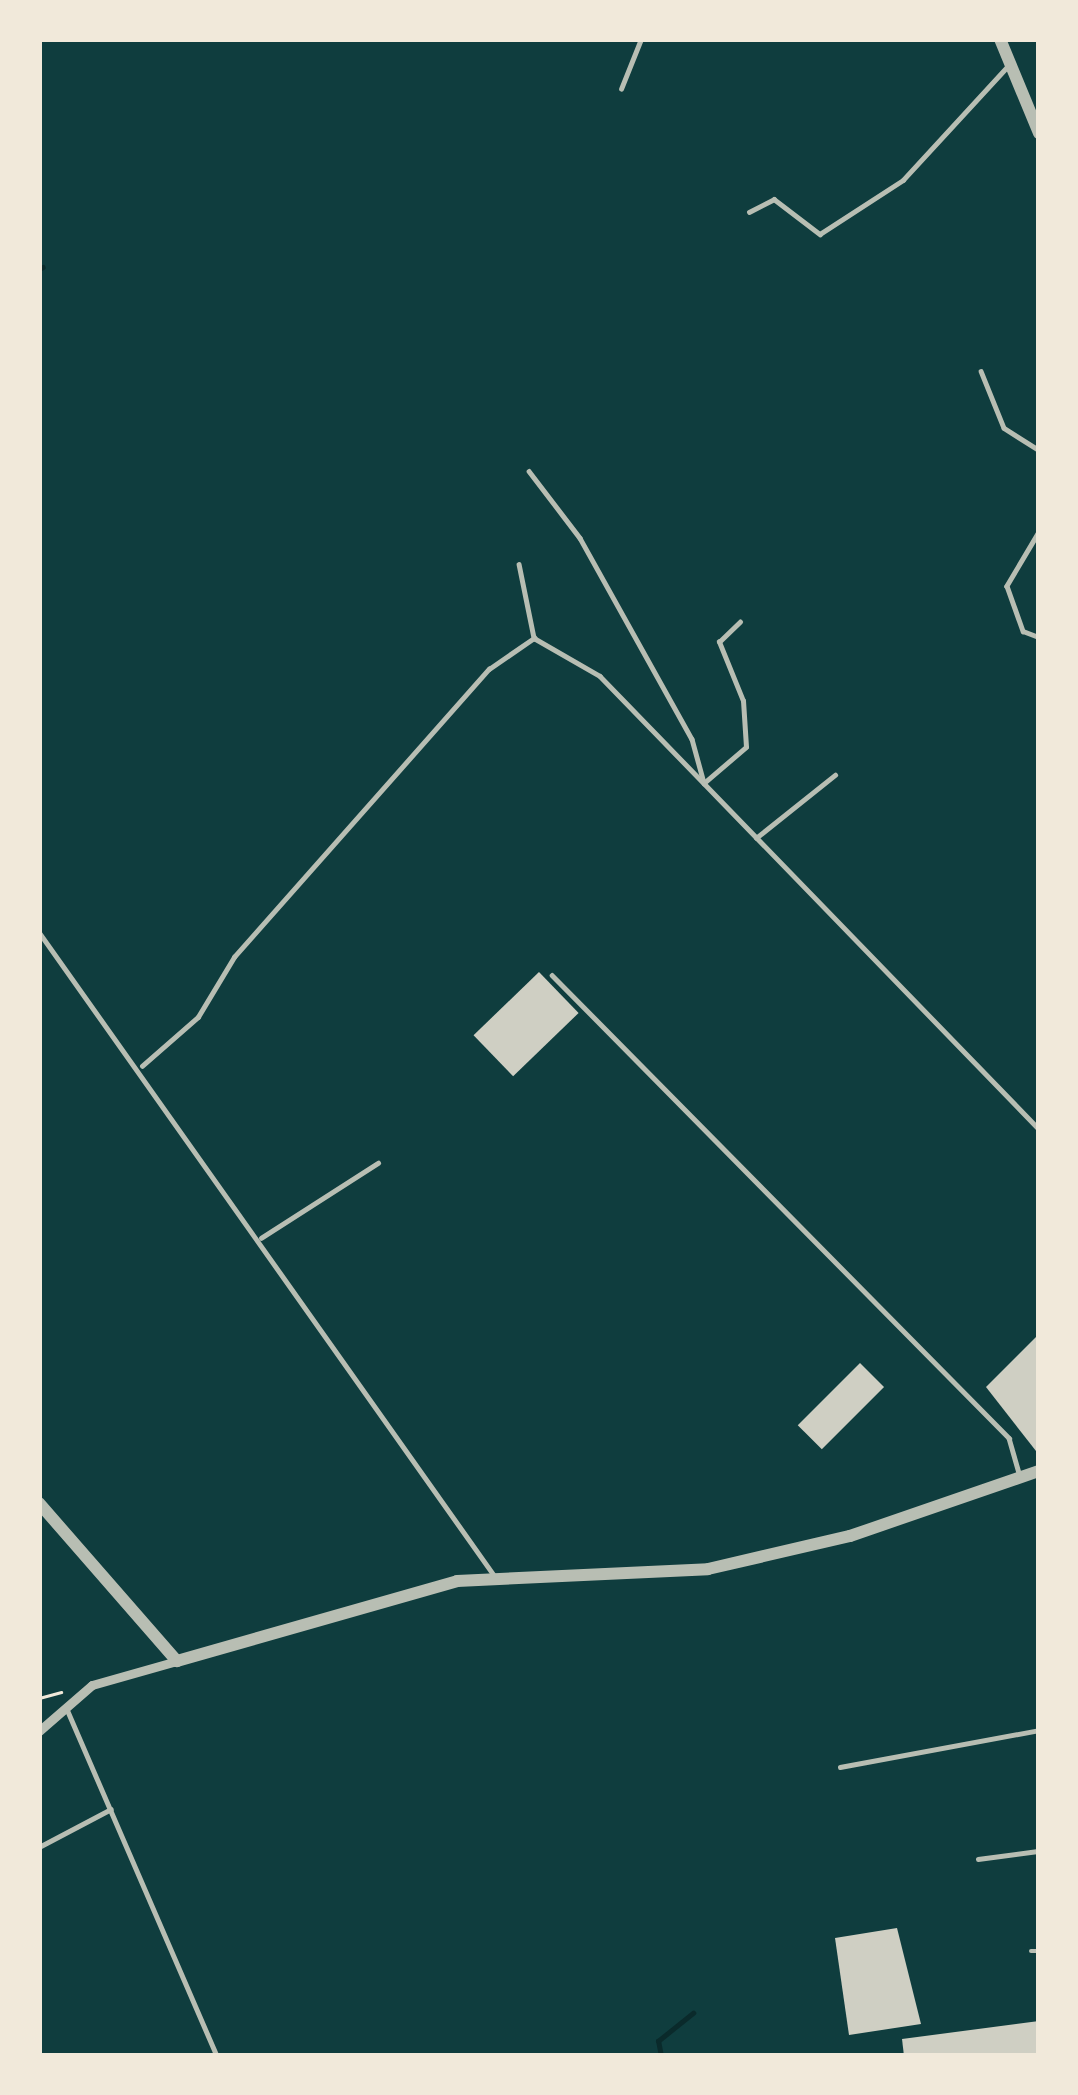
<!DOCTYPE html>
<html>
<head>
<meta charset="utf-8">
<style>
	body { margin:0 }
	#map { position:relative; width:1078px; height:2095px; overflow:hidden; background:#0f3d3e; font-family:Commissioner,sans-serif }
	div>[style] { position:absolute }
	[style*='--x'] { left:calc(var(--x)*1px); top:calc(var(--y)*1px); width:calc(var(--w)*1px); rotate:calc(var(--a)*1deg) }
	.stream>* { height:4.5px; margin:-2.25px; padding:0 2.25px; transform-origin:2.25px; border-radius:2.25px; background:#0a2a2b }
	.building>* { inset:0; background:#cfcfc3; transform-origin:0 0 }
	.path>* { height:3px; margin:-1.5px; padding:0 1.5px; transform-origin:1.5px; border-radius:1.5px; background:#f1e9da }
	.service>* { height:4.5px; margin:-2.25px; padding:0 2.25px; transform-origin:2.25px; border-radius:2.25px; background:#b8beb3 }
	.minor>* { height:9px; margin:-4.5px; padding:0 4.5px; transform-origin:4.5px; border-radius:4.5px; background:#b8beb3 }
	.tertiary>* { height:12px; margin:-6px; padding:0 6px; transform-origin:6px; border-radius:6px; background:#b8beb3 }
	span { translate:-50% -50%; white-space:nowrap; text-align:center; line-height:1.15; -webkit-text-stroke:10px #f1e9da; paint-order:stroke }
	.frame { position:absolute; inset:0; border:42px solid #f1e9da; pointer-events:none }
</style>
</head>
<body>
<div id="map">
	<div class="stream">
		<i style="--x:39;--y:269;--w:4;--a:-27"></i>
		<i style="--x:661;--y:2056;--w:15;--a:-101"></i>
		<i style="--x:658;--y:2041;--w:45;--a:-38.7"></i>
	</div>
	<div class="building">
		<i style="left:539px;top:972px;width:57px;height:91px;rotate:46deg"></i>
		<i style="clip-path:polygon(1039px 1334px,1039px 1448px,1036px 1451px,986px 1387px)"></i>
		<i style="left:860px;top:1363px;width:34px;height:88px;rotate:45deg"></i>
		<i style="clip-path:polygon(897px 1928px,921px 2024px,849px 2035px,835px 1938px)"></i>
		<i style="clip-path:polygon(1039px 2021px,1039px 2056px,904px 2056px,902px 2039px)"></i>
	</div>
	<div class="path">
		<i style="--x:39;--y:1698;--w:23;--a:-15"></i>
	</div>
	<div class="service">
		<i style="--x:621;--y:89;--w:54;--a:-68.2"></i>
		<i style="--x:749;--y:212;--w:28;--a:-27"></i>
		<i style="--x:774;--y:199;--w:58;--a:37.3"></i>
		<i style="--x:820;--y:234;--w:99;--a:-33"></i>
		<i style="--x:903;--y:180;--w:155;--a:-47.4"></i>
		<i style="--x:981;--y:371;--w:61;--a:68"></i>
		<i style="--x:1004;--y:428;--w:41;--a:32.2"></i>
		<i style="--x:529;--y:471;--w:84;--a:52.7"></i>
		<i style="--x:580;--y:538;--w:230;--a:60.9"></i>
		<i style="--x:692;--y:739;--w:46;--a:74.7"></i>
		<i style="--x:704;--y:783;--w:55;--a:-40.6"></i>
		<i style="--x:746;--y:747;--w:46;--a:-93.7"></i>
		<i style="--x:743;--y:701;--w:64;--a:-112.1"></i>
		<i style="--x:719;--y:642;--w:29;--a:-44"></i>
		<i style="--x:1039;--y:532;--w:63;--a:120.7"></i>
		<i style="--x:1007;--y:586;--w:48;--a:70.4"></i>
		<i style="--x:1023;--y:631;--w:17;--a:21"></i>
		<i style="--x:519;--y:564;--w:76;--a:78.5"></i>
		<i style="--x:756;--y:838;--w:101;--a:-38.6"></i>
		<i style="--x:39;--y:932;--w:788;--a:54.72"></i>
		<i style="--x:552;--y:975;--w:651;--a:45.37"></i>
		<i style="--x:1009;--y:1438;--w:40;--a:74"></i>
		<i style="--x:142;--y:1066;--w:74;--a:-41.2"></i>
		<i style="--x:198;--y:1017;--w:70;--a:-59"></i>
		<i style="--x:234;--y:957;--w:385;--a:-48.5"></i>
		<i style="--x:489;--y:669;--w:55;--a:-34.6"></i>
		<i style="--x:534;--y:638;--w:76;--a:29.9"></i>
		<i style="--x:600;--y:676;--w:631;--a:45.9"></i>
		<i style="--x:261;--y:1238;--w:139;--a:-32.7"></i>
		<i style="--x:66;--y:1707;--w:380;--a:66.6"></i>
		<i style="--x:840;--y:1767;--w:202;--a:-10.5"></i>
		<i style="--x:39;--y:1847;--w:81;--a:-27.8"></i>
		<i style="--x:978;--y:1859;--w:62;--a:-7.5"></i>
		<i style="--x:1031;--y:1951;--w:8;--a:0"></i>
	</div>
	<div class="minor">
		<i style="--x:39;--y:1731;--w:70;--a:-41"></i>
		<i style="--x:92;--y:1685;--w:88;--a:-15.8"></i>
	</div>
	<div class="tertiary">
		<i style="--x:1000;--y:39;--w:102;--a:67.5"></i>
		<i style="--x:39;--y:1503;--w:210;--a:48.9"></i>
		<i style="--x:177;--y:1661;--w:291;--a:-15.9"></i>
		<i style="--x:457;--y:1581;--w:251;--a:-2.7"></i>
		<i style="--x:708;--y:1569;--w:146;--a:-13.1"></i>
		<i style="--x:850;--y:1536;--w:200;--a:-19"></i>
	</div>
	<div class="frame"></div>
</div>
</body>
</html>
